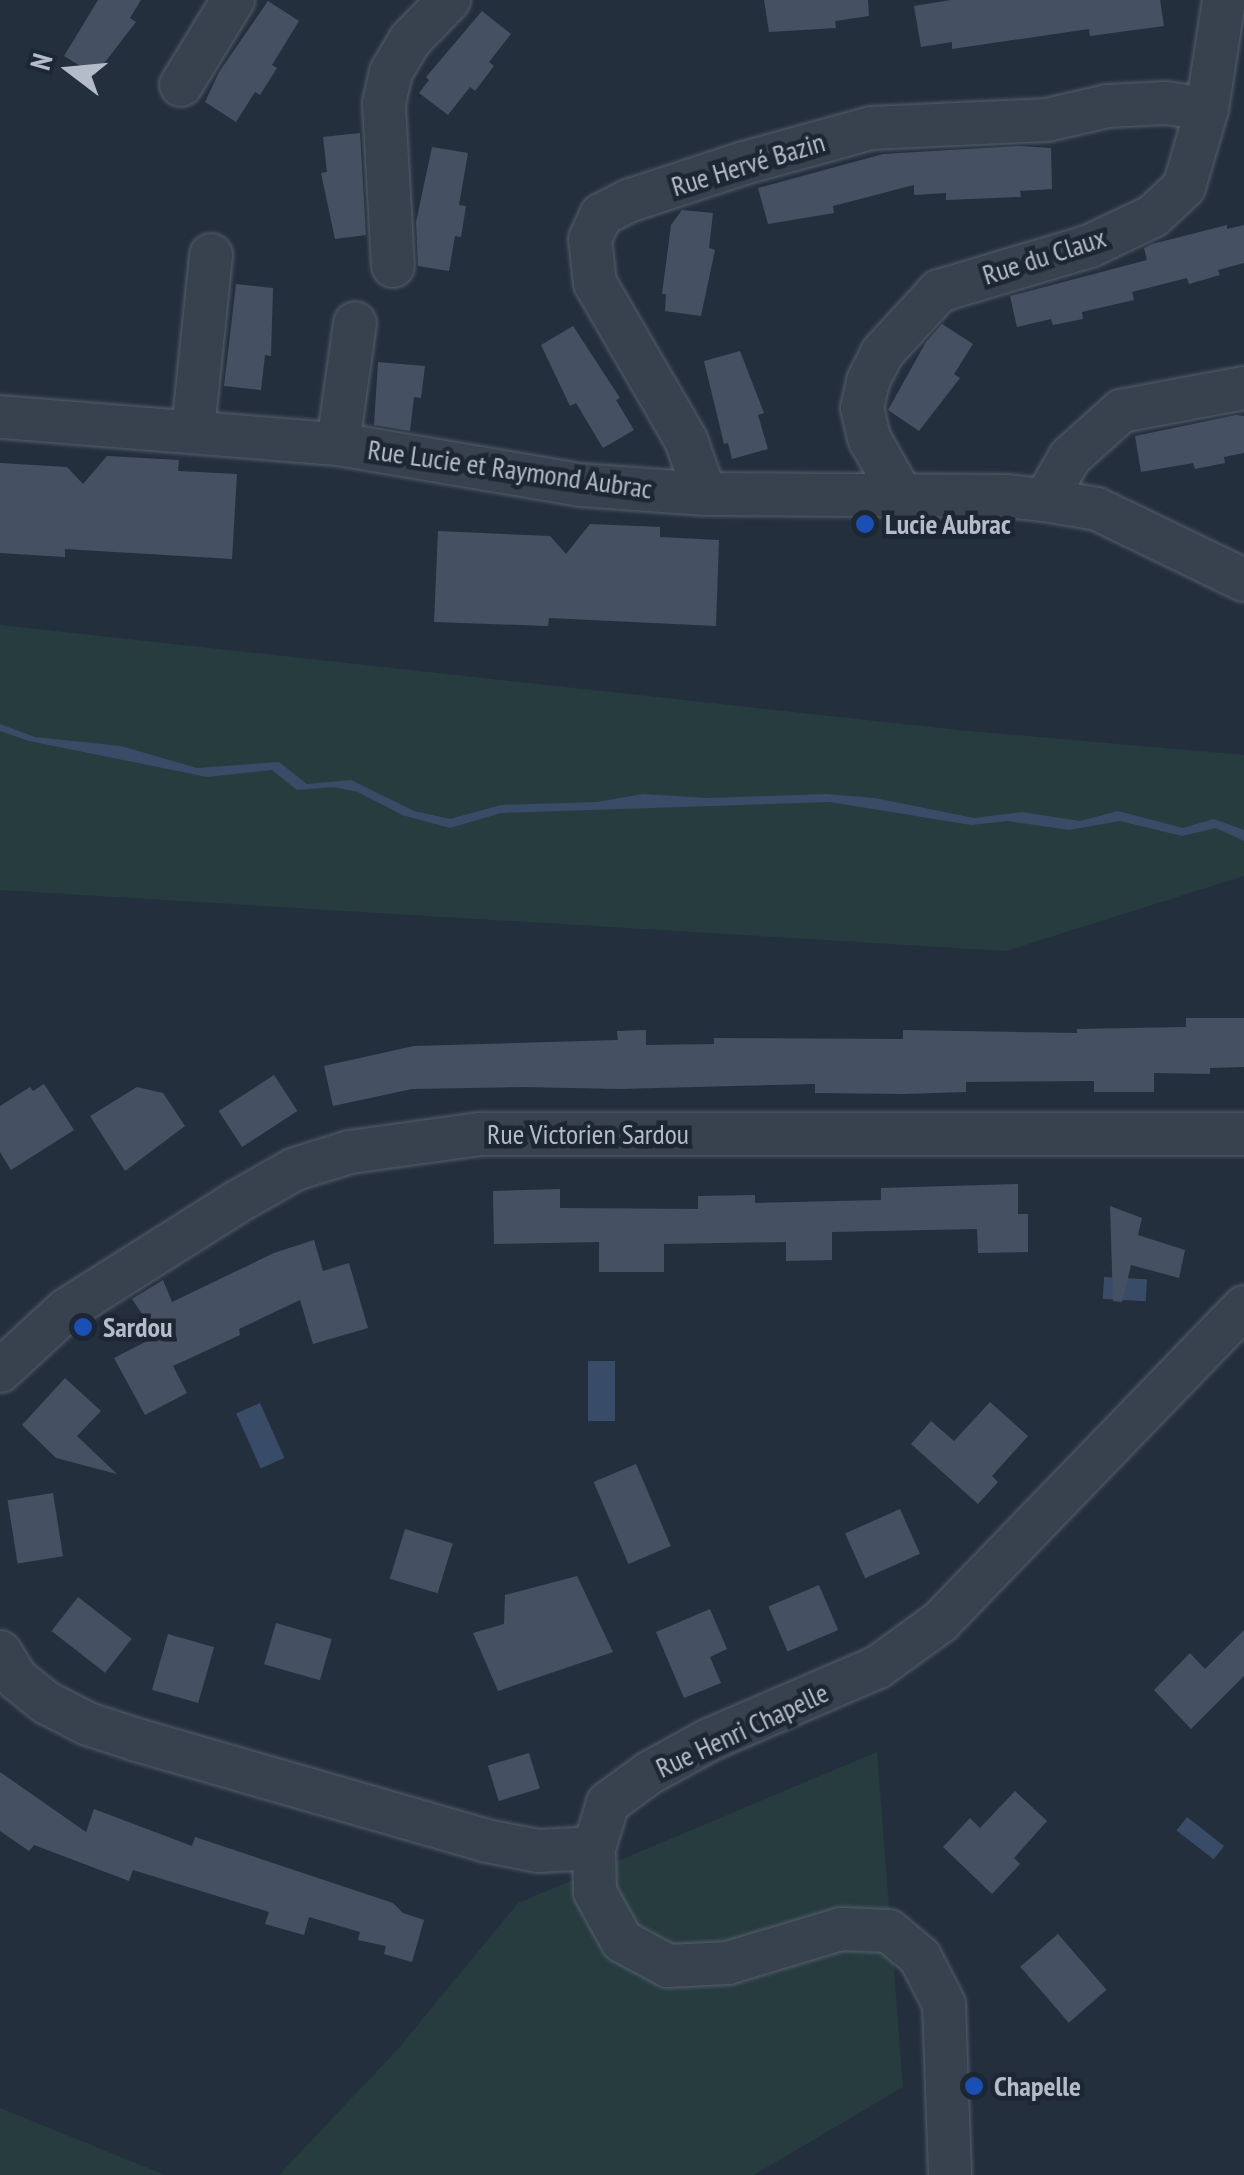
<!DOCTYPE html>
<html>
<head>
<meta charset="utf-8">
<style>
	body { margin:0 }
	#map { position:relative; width:1244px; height:2175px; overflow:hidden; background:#242f3e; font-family:"PT Sans Narrow",sans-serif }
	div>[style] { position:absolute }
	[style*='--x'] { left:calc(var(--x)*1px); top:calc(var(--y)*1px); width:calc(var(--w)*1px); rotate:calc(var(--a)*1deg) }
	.green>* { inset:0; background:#263c3f }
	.water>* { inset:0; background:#394c67; transform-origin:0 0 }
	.building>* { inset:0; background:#455162; transform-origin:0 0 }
	.roads { filter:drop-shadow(0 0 2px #565f6c) drop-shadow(0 0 2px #565f6c) }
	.minor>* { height:42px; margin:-21px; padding:0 21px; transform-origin:21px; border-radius:21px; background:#38414e }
	.dots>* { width:28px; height:28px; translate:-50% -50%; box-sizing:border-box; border:5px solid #1d2633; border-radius:50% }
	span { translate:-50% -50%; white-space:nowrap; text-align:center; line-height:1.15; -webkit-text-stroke:9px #1d2633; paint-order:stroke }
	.street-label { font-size:28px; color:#b4bcc9 }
	.poi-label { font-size:28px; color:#b4bcc9; font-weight:700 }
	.left { translate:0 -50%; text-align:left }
	.north { position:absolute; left:20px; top:20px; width:100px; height:100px; -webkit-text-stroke:8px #1d2633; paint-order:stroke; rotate:286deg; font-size:28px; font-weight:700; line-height:40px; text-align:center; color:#b4bcc9 }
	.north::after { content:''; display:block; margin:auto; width:35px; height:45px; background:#b4bcc9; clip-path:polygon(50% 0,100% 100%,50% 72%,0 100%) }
</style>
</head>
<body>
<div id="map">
	<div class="green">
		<i style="clip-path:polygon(0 625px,958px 730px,1244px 755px,1244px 876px,1006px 951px,0 890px)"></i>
		<i style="clip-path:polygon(877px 1752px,903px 2087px,754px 2175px,279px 2175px,398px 2049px,518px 1903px)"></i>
		<i style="clip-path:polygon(0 2108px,165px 2175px,0 2175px)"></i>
	</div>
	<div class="water">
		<i style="clip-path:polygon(0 724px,35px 737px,121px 746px,197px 768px,279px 762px,307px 784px,351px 780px,414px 811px,450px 819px,501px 805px,597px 802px,643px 794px,708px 798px,826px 794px,875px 798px,974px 818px,1022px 812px,1080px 821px,1118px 811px,1183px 828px,1214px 819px,1244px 830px,1244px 841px,1216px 828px,1182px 836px,1120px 821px,1069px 830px,1008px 821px,971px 825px,830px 802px,501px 813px,450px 828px,402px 815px,358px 792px,334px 787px,297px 790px,272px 770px,207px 777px,29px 741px,0 731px)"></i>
		<i style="left:1104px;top:1277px;width:43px;height:22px;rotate:3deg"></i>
		<i style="left:588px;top:1361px;width:27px;height:60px"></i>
		<i style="left:260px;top:1403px;width:60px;height:26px;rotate:66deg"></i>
		<i style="left:1187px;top:1817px;width:47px;height:17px;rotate:38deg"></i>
	</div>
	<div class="building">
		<i style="clip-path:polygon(98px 0,141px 0,130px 18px,136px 22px,95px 75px,64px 56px)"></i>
		<i style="clip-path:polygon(764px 0,868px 0,869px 16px,835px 21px,836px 28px,769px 32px)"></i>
		<i style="clip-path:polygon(951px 0,1160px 0,1164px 26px,1090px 36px,1089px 29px,952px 49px,952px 42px,921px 47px,914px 6px)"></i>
		<i style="clip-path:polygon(268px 1px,299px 21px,272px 65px,277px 68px,260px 95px,255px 92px,236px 122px,205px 102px,219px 72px)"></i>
		<i style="clip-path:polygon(482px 11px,511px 34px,489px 62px,494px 66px,475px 91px,470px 87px,448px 115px,419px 93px,429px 80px,426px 77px)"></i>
		<i style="clip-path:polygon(360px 133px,366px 235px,335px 239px,321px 173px,327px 172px,323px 137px)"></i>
		<i style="clip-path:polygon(1019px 146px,1051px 148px,1052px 189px,1020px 191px,1021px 197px,946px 200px,946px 193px,914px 195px,914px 185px,833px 206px,834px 213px,768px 224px,758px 188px,883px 154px)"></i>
		<i style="clip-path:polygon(432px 147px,468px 153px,459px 205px,466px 206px,461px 237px,455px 236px,449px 271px,418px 266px,416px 222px)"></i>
		<i style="clip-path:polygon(682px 210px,713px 213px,709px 248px,715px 250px,701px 316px,665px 311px,666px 294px,662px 294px,671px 225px)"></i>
		<i style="clip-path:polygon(1227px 225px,1227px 229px,1244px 225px,1244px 263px,1218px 270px,1220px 275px,1189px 284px,1187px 278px,1132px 292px,1134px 300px,1082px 312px,1083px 319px,1053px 325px,1051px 319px,1017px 327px,1010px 296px,1147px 260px,1144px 248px,1152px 244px)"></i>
		<i style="clip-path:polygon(236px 284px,273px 288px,271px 356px,265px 355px,261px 390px,224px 386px)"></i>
		<i style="clip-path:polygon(942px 324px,973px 344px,954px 374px,960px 378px,919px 431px,888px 410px,926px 342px)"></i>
		<i style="clip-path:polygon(573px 326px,620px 398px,616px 400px,634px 430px,603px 448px,576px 403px,570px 406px,541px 345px)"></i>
		<i style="clip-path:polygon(740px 351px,764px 413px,758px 415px,768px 449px,732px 459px,728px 443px,724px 444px,704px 361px)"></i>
		<i style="clip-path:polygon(378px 362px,425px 366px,421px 398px,414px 397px,410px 431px,374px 425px)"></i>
		<i style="clip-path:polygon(1236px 415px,1244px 416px,1244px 453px,1224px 457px,1225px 463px,1195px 469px,1193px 463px,1141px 472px,1135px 436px)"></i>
		<i style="clip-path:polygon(107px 456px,179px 460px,178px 471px,237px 474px,232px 559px,65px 549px,65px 557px,0 553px,0 463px,67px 467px,83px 484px)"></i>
		<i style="clip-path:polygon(590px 524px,660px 527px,660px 537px,719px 540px,716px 626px,549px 618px,548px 626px,434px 622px,438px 531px,550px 536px,566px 554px)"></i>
		<i style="clip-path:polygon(1186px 1018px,1244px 1018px,1244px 1067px,1210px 1068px,1210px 1074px,1154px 1073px,1154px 1092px,1094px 1092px,1094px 1081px,966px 1082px,966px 1092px,904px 1094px,815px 1093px,815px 1084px,618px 1089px,526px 1087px,412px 1089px,333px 1106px,324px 1066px,414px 1046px,618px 1040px,617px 1031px,646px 1030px,646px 1045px,714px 1044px,714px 1038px,903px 1039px,903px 1030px,1077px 1033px,1077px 1029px,1186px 1027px)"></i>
		<i style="left:274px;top:1075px;width:43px;height:66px;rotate:57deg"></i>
		<i style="clip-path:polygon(44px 1084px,74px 1130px,11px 1170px,0 1152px,0 1106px,30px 1087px,33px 1091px)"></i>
		<i style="clip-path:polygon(137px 1087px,163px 1093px,185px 1126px,125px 1171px,90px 1116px)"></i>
		<i style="clip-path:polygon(1018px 1184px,1018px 1214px,1028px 1214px,1028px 1252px,978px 1253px,977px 1229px,832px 1232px,832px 1260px,786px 1261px,786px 1242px,664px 1244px,664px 1272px,599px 1272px,599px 1242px,494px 1244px,493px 1191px,560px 1189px,560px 1208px,698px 1209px,698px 1196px,755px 1195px,755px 1203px,881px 1200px,881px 1188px)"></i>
		<i style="clip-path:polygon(1110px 1206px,1142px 1218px,1138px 1235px,1185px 1250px,1179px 1278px,1131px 1265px,1122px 1302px,1113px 1301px)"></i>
		<i style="clip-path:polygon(314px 1240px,323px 1271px,349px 1263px,368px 1328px,313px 1344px,300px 1300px,239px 1329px,240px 1335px,173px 1366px,187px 1393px,145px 1415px,114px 1358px,157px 1336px,132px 1299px,163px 1280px,172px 1302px,274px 1253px)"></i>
		<i style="clip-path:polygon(65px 1378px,101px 1411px,77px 1436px,117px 1474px,56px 1458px,22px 1425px)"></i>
		<i style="clip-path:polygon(990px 1402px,1028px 1436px,992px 1476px,998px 1482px,978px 1504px,911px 1444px,931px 1421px,954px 1441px)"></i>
		<i style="left:636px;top:1464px;width:89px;height:46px;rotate:67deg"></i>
		<i style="left:53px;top:1493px;width:64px;height:46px;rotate:81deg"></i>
		<i style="left:900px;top:1509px;width:49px;height:60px;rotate:66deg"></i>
		<i style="left:405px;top:1529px;width:50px;height:52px;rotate:17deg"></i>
		<i style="clip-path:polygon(577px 1576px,613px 1652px,498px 1691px,473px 1633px,504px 1624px,505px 1595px)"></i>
		<i style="left:819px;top:1585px;width:49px;height:55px;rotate:67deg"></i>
		<i style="left:78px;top:1597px;width:68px;height:43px;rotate:38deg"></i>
		<i style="clip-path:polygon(710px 1609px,727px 1649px,710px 1657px,721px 1683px,684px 1698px,656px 1632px)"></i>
		<i style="left:276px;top:1623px;width:58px;height:43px;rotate:16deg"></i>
		<i style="clip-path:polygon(1244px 1630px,1244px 1676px,1191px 1729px,1154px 1690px,1190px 1653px,1205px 1669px)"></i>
		<i style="left:168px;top:1634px;width:48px;height:58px;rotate:16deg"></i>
		<i style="left:529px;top:1753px;width:37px;height:43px;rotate:73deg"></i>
		<i style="clip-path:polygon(0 1772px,86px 1832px,94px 1809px,192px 1846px,195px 1837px,393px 1903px,403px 1913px,424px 1920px,412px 1962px,384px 1954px,386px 1946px,358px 1940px,360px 1932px,309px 1917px,304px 1935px,265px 1924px,269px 1912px,133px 1870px,129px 1881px,34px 1845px,29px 1851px,0 1831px)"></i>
		<i style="clip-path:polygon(1015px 1791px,1047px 1821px,1014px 1858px,1020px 1864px,992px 1894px,943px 1847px,970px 1818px,980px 1828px)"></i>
		<i style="left:1058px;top:1934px;width:74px;height:50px;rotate:49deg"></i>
	</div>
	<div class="roads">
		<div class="minor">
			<i style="--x:181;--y:85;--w:100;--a:-58.5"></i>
			<i style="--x:393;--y:266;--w:163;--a:-93.2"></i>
			<i style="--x:384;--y:103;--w:32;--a:-77"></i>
			<i style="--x:391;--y:72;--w:37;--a:-59"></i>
			<i style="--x:410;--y:40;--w:56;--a:-45.7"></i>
			<i style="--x:0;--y:417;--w:339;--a:4.6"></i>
			<i style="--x:338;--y:444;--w:245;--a:9.6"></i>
			<i style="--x:580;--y:485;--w:125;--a:4.1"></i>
			<i style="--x:705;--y:494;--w:301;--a:0.4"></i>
			<i style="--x:1006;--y:496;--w:39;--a:6"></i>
			<i style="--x:1045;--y:500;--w:53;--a:9.8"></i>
			<i style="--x:1097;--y:509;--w:163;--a:25.8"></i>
			<i style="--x:193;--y:430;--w:176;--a:-84.1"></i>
			<i style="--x:338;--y:444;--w:122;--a:-82"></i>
			<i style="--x:705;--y:494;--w:57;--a:-109.4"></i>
			<i style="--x:686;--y:440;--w:181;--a:-120.1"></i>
			<i style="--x:595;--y:283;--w:44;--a:-96.5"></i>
			<i style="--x:590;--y:239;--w:26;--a:-65"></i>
			<i style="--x:601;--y:215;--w:34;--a:-27"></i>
			<i style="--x:631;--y:200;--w:119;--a:-18.1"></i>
			<i style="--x:744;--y:163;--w:132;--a:-15.4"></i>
			<i style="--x:871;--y:128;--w:176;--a:-2.6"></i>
			<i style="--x:1047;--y:120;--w:62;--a:-13.1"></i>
			<i style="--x:1107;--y:106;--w:59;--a:-2.9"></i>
			<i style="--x:1166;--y:103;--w:41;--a:8.3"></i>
			<i style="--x:901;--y:495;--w:65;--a:-119.3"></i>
			<i style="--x:869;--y:438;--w:31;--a:-103"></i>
			<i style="--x:862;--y:408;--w:28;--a:-77"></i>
			<i style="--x:868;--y:381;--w:31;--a:-63"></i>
			<i style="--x:882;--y:353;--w:84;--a:-47.4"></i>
			<i style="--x:939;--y:291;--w:158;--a:-16.6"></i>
			<i style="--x:1090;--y:246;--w:70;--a:-25.5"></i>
			<i style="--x:1153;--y:216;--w:42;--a:-43.1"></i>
			<i style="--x:1184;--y:187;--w:81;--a:-73.6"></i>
			<i style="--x:1207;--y:109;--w:110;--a:-81.1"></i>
			<i style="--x:1045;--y:500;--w:50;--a:-59.8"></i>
			<i style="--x:1070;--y:457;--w:69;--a:-42"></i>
			<i style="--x:1121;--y:411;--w:125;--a:-10.6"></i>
			<i style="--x:0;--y:1371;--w:90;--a:-42.7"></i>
			<i style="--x:66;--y:1310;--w:200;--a:-32.3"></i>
			<i style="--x:235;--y:1203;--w:69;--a:-29.5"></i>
			<i style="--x:295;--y:1169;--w:58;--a:-17.2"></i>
			<i style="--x:350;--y:1152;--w:131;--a:-7.9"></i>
			<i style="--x:480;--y:1134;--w:764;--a:0"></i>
			<i style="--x:0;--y:1652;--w:32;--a:58"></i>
			<i style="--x:17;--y:1679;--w:38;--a:39"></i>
			<i style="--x:47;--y:1703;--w:46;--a:27.1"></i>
			<i style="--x:88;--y:1724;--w:52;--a:18.1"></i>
			<i style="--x:137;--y:1740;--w:364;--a:16.1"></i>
			<i style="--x:487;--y:1841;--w:53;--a:10.9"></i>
			<i style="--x:539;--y:1851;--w:55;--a:-3.1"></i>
			<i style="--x:950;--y:2175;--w:171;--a:-92"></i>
			<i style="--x:944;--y:2004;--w:53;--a:-117.1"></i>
			<i style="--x:920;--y:1957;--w:40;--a:-140"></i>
			<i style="--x:889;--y:1931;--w:48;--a:-177.6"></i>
			<i style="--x:841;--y:1929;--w:118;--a:163.3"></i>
			<i style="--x:728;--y:1963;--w:60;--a:177.1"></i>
			<i style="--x:668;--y:1966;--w:52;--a:-151.5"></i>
			<i style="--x:622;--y:1941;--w:56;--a:-118.9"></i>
			<i style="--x:595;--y:1892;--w:44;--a:-91.3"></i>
			<i style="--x:594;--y:1848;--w:47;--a:-72.7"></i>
			<i style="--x:608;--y:1803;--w:51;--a:-36.2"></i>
			<i style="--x:649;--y:1773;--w:68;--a:-28.8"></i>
			<i style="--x:709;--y:1740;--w:184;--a:-23.4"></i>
			<i style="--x:878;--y:1667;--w:77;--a:-36"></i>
			<i style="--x:940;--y:1622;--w:438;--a:-46"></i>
		</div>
	</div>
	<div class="dots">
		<i style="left:865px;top:524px;background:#1a4fb4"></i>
		<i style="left:83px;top:1327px;background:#1a4fb4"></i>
		<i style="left:974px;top:2086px;background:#1a4fb4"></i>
	</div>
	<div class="street-label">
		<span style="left:748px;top:164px;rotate:-17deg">Rue Hervé Bazin</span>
		<span style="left:1044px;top:256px;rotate:-18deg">Rue du Claux</span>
		<span style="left:510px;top:469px;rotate:8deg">Rue Lucie et Raymond Aubrac</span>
		<span style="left:588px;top:1134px">Rue Victorien Sardou</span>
		<span style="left:742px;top:1730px;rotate:-25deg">Rue Henri Chapelle</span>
	</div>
	<div class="poi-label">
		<span class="left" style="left:885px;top:524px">Lucie Aubrac</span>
		<span class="left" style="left:103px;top:1327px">Sardou</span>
		<span class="left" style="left:994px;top:2086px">Chapelle</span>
	</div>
	<div class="north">N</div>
</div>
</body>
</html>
